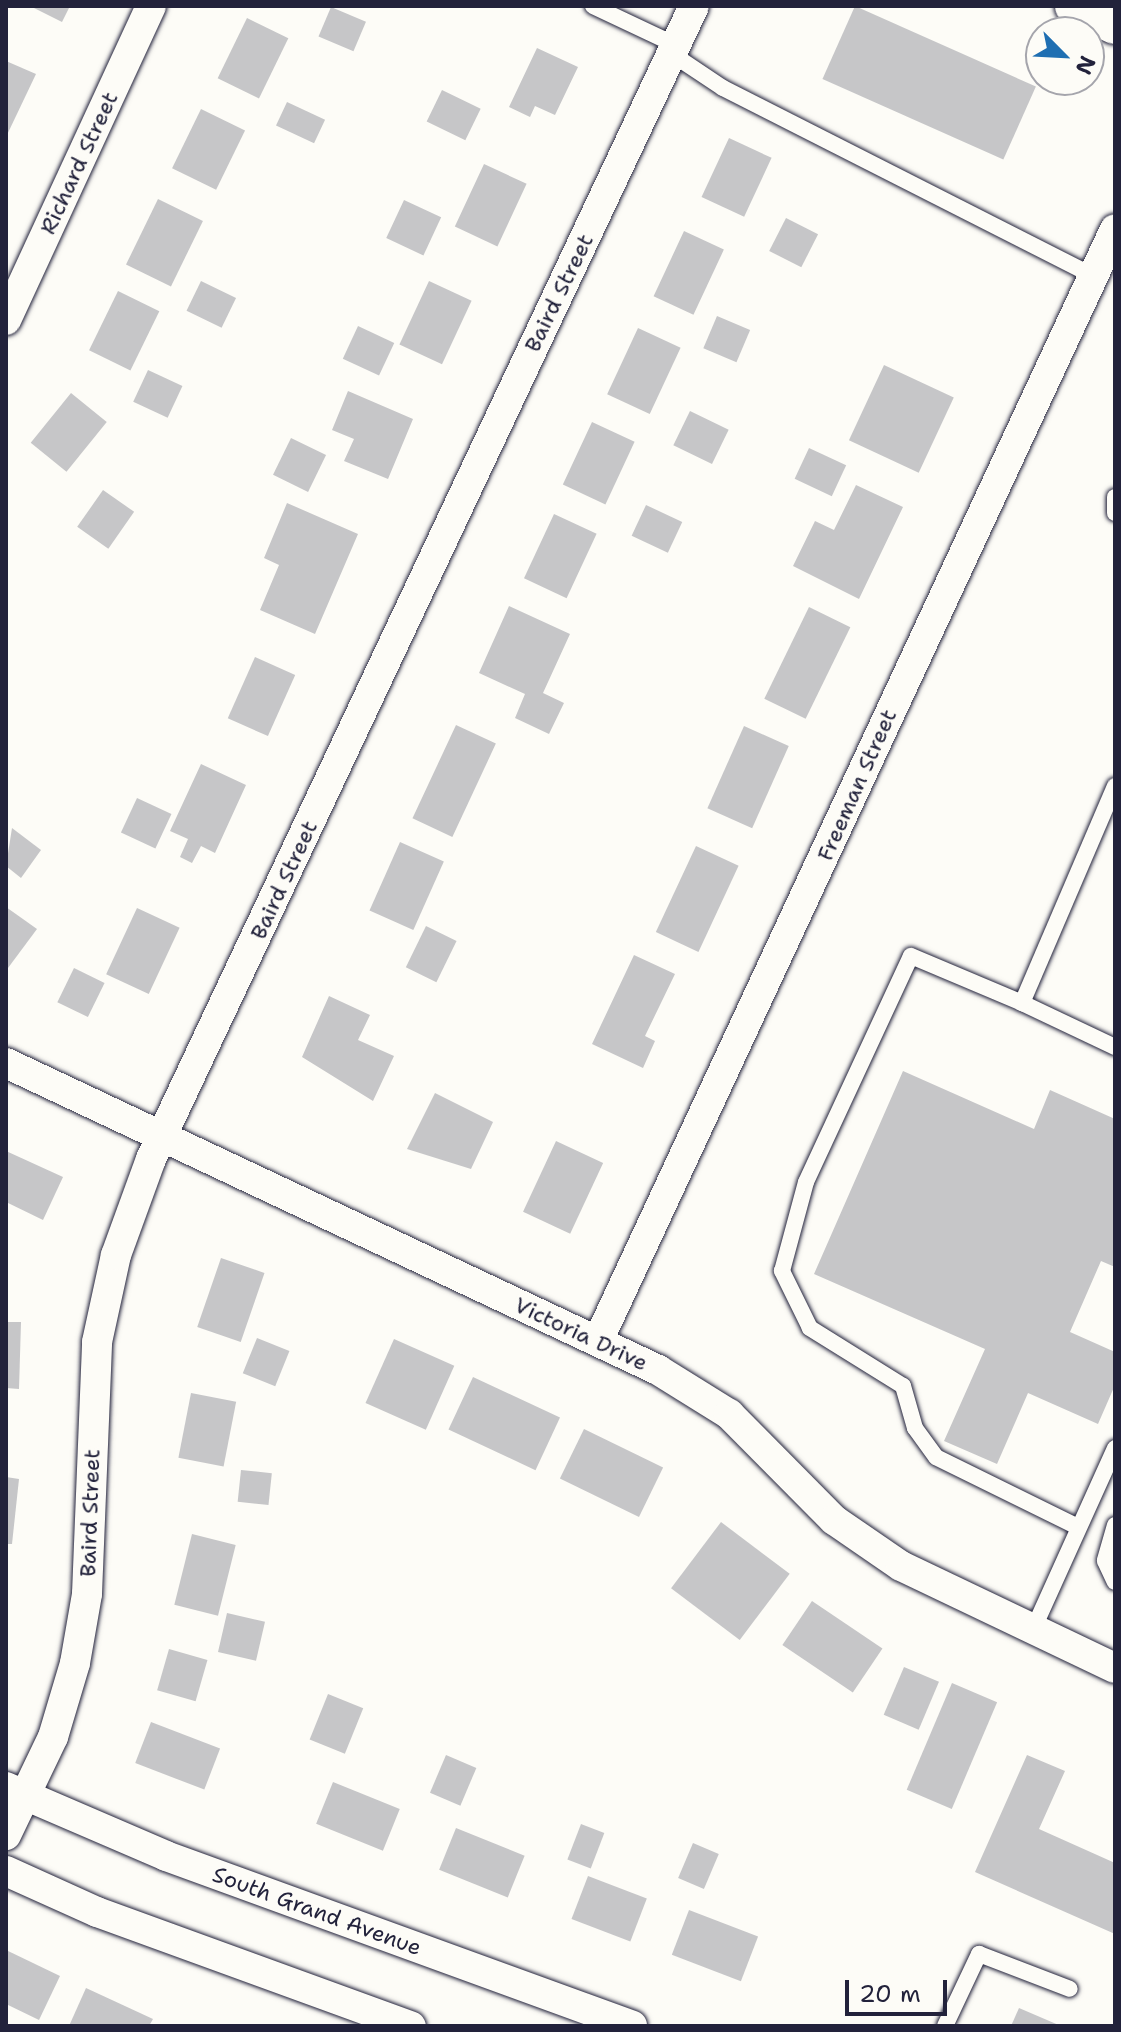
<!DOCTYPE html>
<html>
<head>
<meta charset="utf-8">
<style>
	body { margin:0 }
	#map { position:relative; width:1121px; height:2032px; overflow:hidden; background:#fdfcf7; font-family:"Shantell Sans",sans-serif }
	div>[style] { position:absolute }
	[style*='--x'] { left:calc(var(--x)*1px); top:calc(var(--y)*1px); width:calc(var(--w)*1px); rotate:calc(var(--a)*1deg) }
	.building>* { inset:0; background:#c6c6c8; transform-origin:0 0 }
	.roads { filter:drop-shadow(0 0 2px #22223b) drop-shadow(0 0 2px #22223b) }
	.service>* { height:16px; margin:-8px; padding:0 8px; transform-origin:8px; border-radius:8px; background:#fdfcf7 }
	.minor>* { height:30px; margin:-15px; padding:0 15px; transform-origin:15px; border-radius:15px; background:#fdfcf7 }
	.tertiary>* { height:38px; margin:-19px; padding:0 19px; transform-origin:19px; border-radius:19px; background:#fdfcf7 }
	span { translate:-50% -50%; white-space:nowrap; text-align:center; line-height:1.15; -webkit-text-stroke:6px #fdfcf7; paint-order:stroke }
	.street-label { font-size:22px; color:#22223b }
	.frame { position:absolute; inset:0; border:8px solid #22223b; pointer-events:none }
	.north { position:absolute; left:1025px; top:16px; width:80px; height:80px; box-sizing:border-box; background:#fdfcf7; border:2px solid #a5a5ac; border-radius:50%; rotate:114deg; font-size:22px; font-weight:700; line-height:32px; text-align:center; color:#22223b }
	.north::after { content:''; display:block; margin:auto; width:28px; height:36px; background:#1f6fb2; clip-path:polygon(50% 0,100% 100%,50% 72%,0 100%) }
	.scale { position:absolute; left:845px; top:1980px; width:102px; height:36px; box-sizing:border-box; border:4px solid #22223b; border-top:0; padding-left:10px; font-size:24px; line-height:28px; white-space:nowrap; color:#22223b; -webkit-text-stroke:6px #fdfcf7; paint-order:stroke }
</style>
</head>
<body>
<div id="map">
	<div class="building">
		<i style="clip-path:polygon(30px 6px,70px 6px,62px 22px)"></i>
		<i style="left:855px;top:6px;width:198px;height:80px;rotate:24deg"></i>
		<i style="left:331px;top:7px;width:38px;height:32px;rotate:23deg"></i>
		<i style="left:247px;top:18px;width:46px;height:67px;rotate:26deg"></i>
		<i style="clip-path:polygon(537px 48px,578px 67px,555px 115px,535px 106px,530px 117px,509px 107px)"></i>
		<i style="clip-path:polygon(6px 61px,36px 74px,6px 137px)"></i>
		<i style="left:442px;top:90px;width:43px;height:35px;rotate:26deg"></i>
		<i style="left:287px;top:102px;width:42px;height:26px;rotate:25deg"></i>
		<i style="left:201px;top:109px;width:49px;height:66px;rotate:26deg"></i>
		<i style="left:729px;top:138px;width:47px;height:65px;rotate:25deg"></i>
		<i style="left:484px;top:164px;width:47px;height:69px;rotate:25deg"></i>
		<i style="left:158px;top:199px;width:50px;height:73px;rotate:26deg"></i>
		<i style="left:404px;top:200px;width:41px;height:42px;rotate:25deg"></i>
		<i style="left:786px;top:218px;width:36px;height:37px;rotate:27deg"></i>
		<i style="left:684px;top:231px;width:44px;height:72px;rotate:25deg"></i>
		<i style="left:201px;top:281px;width:39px;height:33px;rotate:26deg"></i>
		<i style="left:429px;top:281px;width:47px;height:70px;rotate:25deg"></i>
		<i style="left:118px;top:291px;width:46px;height:66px;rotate:26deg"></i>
		<i style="left:717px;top:316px;width:36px;height:35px;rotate:23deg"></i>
		<i style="left:358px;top:326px;width:40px;height:36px;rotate:25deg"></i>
		<i style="left:638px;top:328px;width:47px;height:73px;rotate:25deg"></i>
		<i style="left:884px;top:365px;width:77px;height:83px;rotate:25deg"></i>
		<i style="left:148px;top:370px;width:38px;height:35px;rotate:25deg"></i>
		<i style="clip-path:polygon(348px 391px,413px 419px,388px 479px,344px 461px,354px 439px,332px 430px)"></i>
		<i style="left:71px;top:393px;width:46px;height:64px;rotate:39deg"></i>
		<i style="left:690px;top:411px;width:43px;height:38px;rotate:26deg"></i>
		<i style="left:592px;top:422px;width:47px;height:69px;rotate:25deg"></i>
		<i style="left:291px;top:438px;width:39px;height:41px;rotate:26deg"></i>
		<i style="left:809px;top:448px;width:41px;height:34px;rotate:25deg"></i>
		<i style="clip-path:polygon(856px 485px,903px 507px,859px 599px,793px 566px,815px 521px,834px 530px)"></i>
		<i style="left:103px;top:490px;width:38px;height:45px;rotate:35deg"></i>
		<i style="clip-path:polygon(287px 503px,358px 534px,315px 634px,260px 610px,279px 565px,264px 558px)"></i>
		<i style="left:646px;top:505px;width:40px;height:34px;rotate:25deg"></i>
		<i style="left:554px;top:514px;width:47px;height:71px;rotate:25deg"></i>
		<i style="clip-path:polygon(509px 606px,570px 634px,543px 693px,564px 703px,549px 734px,515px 718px,525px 694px,479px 673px)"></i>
		<i style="left:809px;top:607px;width:46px;height:102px;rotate:26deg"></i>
		<i style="left:255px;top:657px;width:44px;height:67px;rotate:24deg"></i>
		<i style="left:456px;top:725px;width:44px;height:103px;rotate:25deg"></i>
		<i style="left:744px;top:726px;width:49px;height:90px;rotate:24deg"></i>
		<i style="clip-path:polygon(201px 764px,246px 785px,215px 853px,201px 846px,192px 863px,180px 857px,188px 839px,170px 831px)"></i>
		<i style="left:137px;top:798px;width:38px;height:38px;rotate:25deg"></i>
		<i style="clip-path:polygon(12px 828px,41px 850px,21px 878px,6px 866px)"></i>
		<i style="left:400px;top:842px;width:48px;height:75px;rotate:24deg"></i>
		<i style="left:696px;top:846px;width:47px;height:95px;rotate:25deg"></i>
		<i style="clip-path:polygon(6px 907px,37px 929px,8px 968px,6px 967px)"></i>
		<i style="left:137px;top:908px;width:47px;height:73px;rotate:25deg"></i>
		<i style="left:426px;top:926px;width:34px;height:46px;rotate:26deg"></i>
		<i style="clip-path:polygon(634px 955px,675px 974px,645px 1036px,655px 1041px,643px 1068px,592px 1044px)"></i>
		<i style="left:74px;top:968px;width:34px;height:38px;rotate:26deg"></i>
		<i style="clip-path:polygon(329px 996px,370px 1015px,358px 1040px,394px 1056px,373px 1101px,302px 1057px)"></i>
		<i style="clip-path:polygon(903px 1071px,1034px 1129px,1050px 1090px,1115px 1119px,1115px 1267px,1101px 1261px,1070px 1332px,1115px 1352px,1115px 1385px,1098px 1424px,1028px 1393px,997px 1464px,944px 1441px,985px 1349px,814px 1274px)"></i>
		<i style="clip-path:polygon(435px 1093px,493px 1122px,471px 1169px,407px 1149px)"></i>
		<i style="left:556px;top:1141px;width:52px;height:78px;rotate:25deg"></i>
		<i style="clip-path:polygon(6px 1151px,63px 1177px,43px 1220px,6px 1202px)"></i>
		<i style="left:221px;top:1258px;width:46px;height:73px;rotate:19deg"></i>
		<i style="clip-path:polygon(6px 1322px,21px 1322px,19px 1389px,6px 1388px)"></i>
		<i style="left:257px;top:1338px;width:35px;height:38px;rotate:22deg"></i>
		<i style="left:394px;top:1339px;width:66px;height:70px;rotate:24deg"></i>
		<i style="left:473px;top:1377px;width:96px;height:58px;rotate:25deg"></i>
		<i style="left:191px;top:1393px;width:46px;height:66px;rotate:11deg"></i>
		<i style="left:584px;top:1429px;width:88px;height:55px;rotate:26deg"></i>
		<i style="left:241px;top:1470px;width:31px;height:32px;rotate:6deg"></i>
		<i style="clip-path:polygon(6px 1477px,19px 1479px,12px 1544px,6px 1544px)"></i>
		<i style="left:721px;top:1522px;width:86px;height:83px;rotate:37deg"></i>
		<i style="left:192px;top:1534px;width:45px;height:73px;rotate:14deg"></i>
		<i style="left:812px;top:1601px;width:85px;height:53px;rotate:34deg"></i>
		<i style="left:227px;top:1613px;width:39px;height:40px;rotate:13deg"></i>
		<i style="left:169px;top:1649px;width:40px;height:43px;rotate:16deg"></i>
		<i style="left:904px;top:1667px;width:38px;height:52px;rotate:23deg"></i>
		<i style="left:952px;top:1683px;width:49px;height:116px;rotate:23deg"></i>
		<i style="left:328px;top:1694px;width:38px;height:49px;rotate:22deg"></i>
		<i style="left:151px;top:1722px;width:74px;height:44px;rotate:21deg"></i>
		<i style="left:446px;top:1755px;width:33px;height:41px;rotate:23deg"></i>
		<i style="clip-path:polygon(1027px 1755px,1065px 1771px,1039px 1829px,1115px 1863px,1115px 1934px,975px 1872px)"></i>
		<i style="left:333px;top:1782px;width:72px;height:45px;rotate:22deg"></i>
		<i style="left:581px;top:1824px;width:25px;height:38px;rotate:21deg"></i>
		<i style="left:456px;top:1828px;width:74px;height:45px;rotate:22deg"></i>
		<i style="left:693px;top:1843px;width:28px;height:38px;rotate:23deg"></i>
		<i style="left:588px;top:1876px;width:63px;height:46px;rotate:21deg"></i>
		<i style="left:689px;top:1910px;width:74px;height:48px;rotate:21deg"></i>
		<i style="clip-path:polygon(6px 1950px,60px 1976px,39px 2020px,6px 2004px)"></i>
		<i style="clip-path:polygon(86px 1988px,153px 2019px,149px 2026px,69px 2026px)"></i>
		<i style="clip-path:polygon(1019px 2008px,1061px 2026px,1011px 2026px)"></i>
	</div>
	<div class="roads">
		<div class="service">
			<i style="--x:593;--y:6;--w:92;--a:25.2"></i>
			<i style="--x:672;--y:54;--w:61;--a:33.7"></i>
			<i style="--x:723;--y:88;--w:416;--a:26.9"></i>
			<i style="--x:1115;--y:497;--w:16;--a:90"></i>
			<i style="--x:1022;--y:1003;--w:103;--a:25.3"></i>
			<i style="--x:1115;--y:1525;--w:37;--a:106"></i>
			<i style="--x:1105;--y:1561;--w:23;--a:65"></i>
			<i style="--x:1078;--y:1527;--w:158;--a:-153.8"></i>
			<i style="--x:936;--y:1457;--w:36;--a:-126"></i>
			<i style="--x:915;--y:1428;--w:44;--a:-105.9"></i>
			<i style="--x:903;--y:1386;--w:110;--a:-148.1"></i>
			<i style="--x:810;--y:1328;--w:64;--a:-116.2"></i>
			<i style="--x:782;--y:1271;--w:92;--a:-74.9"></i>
			<i style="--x:806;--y:1182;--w:249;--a:-65.1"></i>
			<i style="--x:911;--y:956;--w:121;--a:22.9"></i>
			<i style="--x:1022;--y:1003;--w:236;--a:-66.8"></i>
			<i style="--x:1032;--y:1632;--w:202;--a:-65.7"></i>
			<i style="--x:945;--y:2026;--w:80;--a:-64.7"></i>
			<i style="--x:979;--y:1954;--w:97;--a:21"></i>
		</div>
		<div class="minor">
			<i style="--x:6;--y:320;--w:346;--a:-65.2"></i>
			<i style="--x:6;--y:1063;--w:721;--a:25.21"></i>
			<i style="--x:658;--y:1370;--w:84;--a:31.8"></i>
			<i style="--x:729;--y:1414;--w:149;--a:45.3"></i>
			<i style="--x:834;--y:1520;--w:81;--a:34.5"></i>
			<i style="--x:901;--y:1566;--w:237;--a:25.5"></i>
			<i style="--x:598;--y:1341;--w:1226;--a:-65.06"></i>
			<i style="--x:6;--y:1787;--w:174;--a:23.3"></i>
			<i style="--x:166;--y:1856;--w:496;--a:20"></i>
			<i style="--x:6;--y:1835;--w:109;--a:-64.4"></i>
			<i style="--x:53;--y:1737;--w:77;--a:-73.4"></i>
			<i style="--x:75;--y:1663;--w:70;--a:-80.1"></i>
			<i style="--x:87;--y:1594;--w:252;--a:-87.7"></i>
			<i style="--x:97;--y:1342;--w:89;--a:-77.7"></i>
			<i style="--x:116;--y:1255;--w:102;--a:-70"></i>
			<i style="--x:151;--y:1159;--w:1274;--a:-64.78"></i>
			<i style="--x:6;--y:1871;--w:100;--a:24.3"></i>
			<i style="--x:97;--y:1912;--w:334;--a:20"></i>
		</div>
		<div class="tertiary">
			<i style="--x:1074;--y:6;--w:45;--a:24.9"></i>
		</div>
	</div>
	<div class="street-label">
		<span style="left:79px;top:163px;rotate:-65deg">Richard Street</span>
		<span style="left:559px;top:293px;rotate:-64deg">Baird Street</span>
		<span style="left:857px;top:785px;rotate:-66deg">Freeman Street</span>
		<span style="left:284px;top:880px;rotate:-65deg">Baird Street</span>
		<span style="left:581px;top:1334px;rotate:25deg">Victoria Drive</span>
		<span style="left:90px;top:1513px;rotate:-88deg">Baird Street</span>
		<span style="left:317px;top:1911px;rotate:20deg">South Grand Avenue</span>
	</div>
	<div class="frame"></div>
	<div class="north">N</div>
	<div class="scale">20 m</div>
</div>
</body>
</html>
